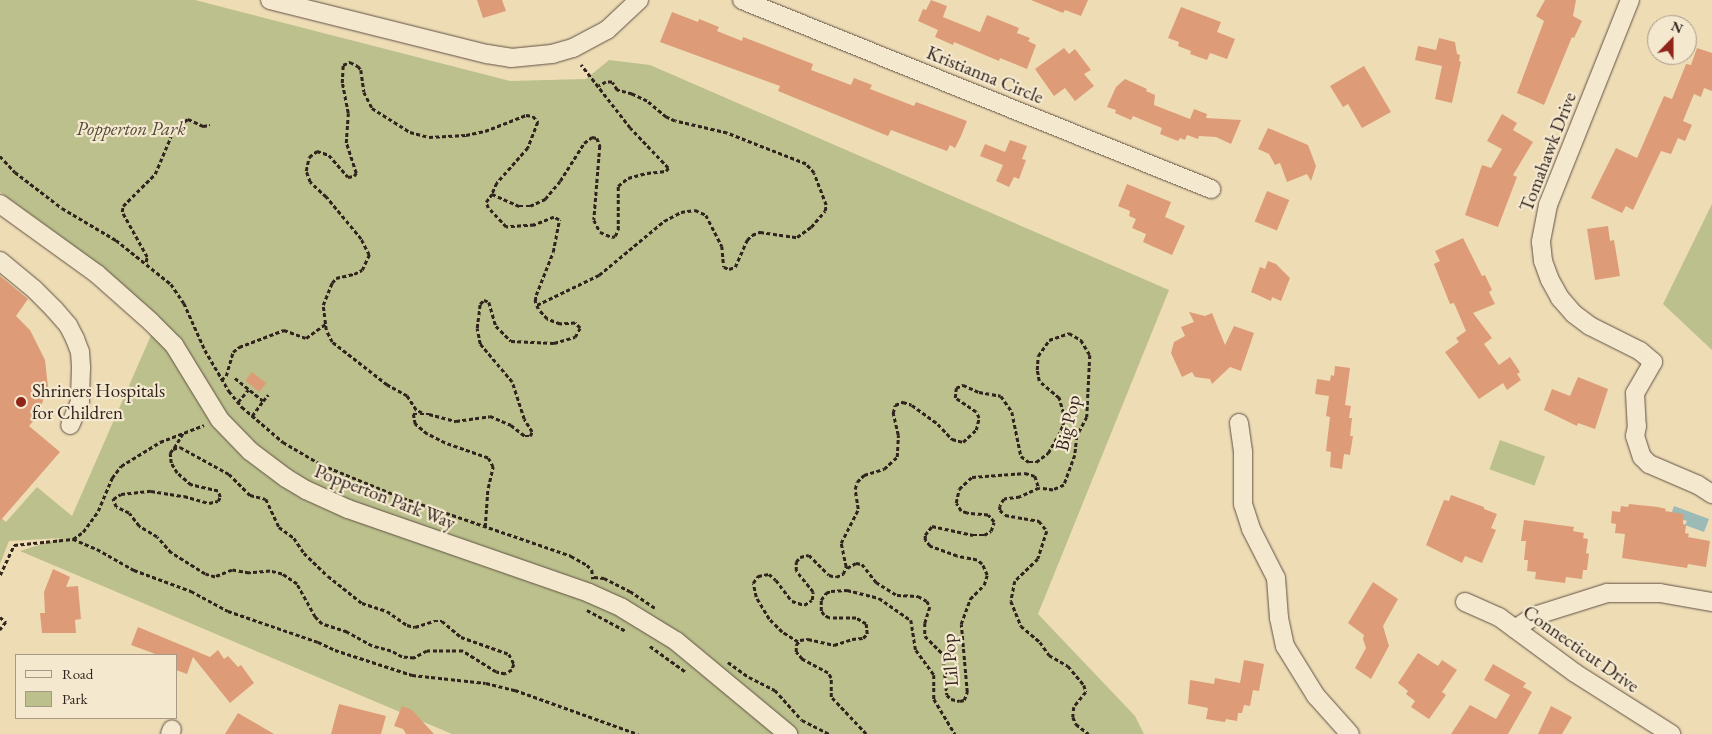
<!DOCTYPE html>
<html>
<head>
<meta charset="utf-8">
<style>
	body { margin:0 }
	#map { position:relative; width:1712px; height:734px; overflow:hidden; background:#eedcb5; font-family:"EB Garamond",serif }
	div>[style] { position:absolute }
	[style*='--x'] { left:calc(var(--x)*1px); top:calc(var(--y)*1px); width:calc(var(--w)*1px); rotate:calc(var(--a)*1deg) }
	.green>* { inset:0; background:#bbc08c; transform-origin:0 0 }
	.water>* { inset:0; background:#9cbab6 }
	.building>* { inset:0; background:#dd9c77; transform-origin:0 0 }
	.path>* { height:2.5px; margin-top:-1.25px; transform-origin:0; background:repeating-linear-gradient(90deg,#31231e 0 4px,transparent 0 6.5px) }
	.roads { filter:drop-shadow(0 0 1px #605144) drop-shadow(0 0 1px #605144) }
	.minor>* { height:18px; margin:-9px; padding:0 9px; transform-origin:9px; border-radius:9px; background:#f4e8cf }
	.dots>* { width:14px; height:14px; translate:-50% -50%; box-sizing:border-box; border:2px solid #f4e8cf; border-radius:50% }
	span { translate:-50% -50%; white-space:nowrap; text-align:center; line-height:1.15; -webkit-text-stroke:4.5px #f4e8cf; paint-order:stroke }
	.street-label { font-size:19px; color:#31231e }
	.park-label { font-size:19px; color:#544a3a; font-style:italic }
	.poi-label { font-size:19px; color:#31231e }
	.left { translate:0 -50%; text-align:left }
	.legend { position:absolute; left:15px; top:654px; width:162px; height:65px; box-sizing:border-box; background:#f4e8cf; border:1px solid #a69988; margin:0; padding:6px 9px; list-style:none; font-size:15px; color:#31231e }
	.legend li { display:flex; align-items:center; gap:10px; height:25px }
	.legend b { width:25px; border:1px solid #a69988 }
	.north { position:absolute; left:1647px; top:15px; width:50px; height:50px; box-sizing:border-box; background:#f4e8cf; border:1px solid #a69988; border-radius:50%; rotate:22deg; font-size:14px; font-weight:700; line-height:20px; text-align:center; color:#31231e }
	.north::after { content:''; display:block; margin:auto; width:18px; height:22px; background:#8f2418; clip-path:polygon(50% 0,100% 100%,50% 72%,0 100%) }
</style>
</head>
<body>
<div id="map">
	<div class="green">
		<i style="clip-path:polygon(0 0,195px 0,510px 81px,586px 79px,609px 60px,650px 65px,1169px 290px,1038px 614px,1135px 716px,1144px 734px,452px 734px,20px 551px,61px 538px,9px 541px,0 564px,0 517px,6px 522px,37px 487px,72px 516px,159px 317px,98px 264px,0 192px)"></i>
		<i style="clip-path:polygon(1712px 204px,1712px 350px,1663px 304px)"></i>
		<i style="left:1500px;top:440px;width:48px;height:31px;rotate:20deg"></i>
	</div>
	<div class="water">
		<i style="clip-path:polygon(1674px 506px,1709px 519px,1704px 532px,1685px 525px,1687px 521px,1671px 515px)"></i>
	</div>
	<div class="building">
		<i style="clip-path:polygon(477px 0,502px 0,506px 11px,483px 18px)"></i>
		<i style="clip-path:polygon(931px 0,947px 6px,943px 17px,980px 32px,987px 15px,1019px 28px,1017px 33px,1030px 38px,1028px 41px,1036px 45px,1027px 69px,1000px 58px,999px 61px,954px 42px,953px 45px,935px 37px,938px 30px,918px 21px,923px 9px,926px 10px)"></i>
		<i style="clip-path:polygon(1031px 0,1088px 0,1081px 16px,1065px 10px,1063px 13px)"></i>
		<i style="clip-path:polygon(1545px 0,1576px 0,1573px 16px,1582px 21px,1574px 38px,1572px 37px,1544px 105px,1517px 93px,1544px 21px,1536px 16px)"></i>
		<i style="clip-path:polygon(1181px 7px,1221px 22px,1217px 32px,1235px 39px,1227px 59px,1210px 53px,1207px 60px,1190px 54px,1191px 51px,1178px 46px,1179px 42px,1168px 38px)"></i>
		<i style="clip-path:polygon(672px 12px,698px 22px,699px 19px,719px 27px,717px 31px,742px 41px,743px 37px,813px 64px,811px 70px,851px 85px,854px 78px,872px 85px,870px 89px,914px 106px,916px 102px,967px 121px,961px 136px,955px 148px,950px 145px,947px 151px,891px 130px,888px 136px,778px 91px,780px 86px,660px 42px)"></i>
		<i style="clip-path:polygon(1439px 38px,1455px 42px,1457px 54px,1460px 55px,1459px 61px,1461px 62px,1452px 103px,1435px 99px,1442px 66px,1415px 60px,1418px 46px,1436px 50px)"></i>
		<i style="clip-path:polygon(1064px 48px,1069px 54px,1075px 49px,1091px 70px,1084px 74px,1094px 86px,1075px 101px,1065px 88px,1054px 96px,1035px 69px)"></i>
		<i style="clip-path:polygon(1697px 48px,1712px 53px,1712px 91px,1704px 88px,1701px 97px,1694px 94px,1683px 121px,1692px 125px,1685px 141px,1678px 138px,1671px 154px,1661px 151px,1633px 210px,1626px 206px,1622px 213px,1591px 198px,1616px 148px,1637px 158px,1664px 96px,1672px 99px,1686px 64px,1691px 65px)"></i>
		<i style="clip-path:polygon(1364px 66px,1391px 112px,1362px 128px,1348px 104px,1343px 107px,1330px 86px)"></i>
		<i style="clip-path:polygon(1125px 79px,1147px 89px,1146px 91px,1155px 95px,1154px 105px,1190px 119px,1194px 109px,1207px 114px,1206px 118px,1241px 120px,1231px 144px,1216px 137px,1199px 136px,1198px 139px,1187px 135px,1185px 140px,1180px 138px,1178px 141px,1160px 134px,1162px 128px,1133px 116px,1131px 120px,1115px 113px,1116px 110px,1107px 107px,1116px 87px)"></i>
		<i style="clip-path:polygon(1502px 114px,1517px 123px,1513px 130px,1533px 142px,1513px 175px,1517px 177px,1498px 227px,1465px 215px,1482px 165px,1491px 168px,1502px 149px,1487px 141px)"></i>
		<i style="clip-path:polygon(1268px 128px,1308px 145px,1316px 166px,1311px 181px,1307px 174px,1287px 182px,1280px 163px,1275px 165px,1269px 154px,1258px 149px)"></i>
		<i style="clip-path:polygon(1010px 140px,1027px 146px,1022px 159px,1026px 160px,1019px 179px,1014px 177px,1009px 187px,996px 181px,1003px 165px,980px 156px,985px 144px,1005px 152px)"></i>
		<i style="clip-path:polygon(1127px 184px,1171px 202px,1165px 217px,1185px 226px,1172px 255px,1143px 242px,1146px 234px,1132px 228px,1136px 219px,1129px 216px,1130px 211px,1118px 206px)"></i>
		<i style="left:1267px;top:191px;width:24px;height:33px;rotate:22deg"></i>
		<i style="clip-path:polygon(1608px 226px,1610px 241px,1614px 240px,1620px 276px,1595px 280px,1587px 229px)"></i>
		<i style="clip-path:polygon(1463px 238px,1482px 276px,1485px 275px,1492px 290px,1489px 292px,1495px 304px,1473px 313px,1492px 338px,1484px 344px,1499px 365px,1510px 357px,1520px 372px,1517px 374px,1521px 380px,1507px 390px,1503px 383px,1479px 399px,1445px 352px,1459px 342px,1456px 338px,1466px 331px,1454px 303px,1450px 304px,1434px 264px,1440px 261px,1435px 251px)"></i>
		<i style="clip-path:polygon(1268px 261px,1276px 264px,1290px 278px,1281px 301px,1272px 297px,1271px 301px,1251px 292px,1260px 267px,1265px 269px)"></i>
		<i style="clip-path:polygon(0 276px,28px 299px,16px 316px,30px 330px,45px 360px,48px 387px,37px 417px,29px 426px,60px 452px,0 521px)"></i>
		<i style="clip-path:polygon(1189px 312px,1205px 316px,1212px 313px,1225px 345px,1234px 326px,1254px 333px,1241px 371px,1230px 367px,1212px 384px,1210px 379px,1195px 377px,1192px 372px,1182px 377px,1171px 353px,1174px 342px,1185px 336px,1181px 327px,1194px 322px)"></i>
		<i style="clip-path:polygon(1335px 366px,1350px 368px,1345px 405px,1351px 406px,1349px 418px,1352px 418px,1350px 436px,1353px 436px,1350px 455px,1344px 454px,1342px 469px,1330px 467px,1331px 452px,1326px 451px,1330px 417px,1326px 416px,1329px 396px,1315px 394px,1317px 379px,1330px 381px,1331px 375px,1334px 376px)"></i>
		<i style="left:252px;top:372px;width:18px;height:11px;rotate:38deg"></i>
		<i style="clip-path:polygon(1578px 377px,1608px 389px,1595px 429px,1578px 423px,1577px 426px,1544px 410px,1552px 389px,1570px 396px)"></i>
		<i style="clip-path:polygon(1451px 495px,1484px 507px,1484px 509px,1497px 514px,1491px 528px,1496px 530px,1482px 563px,1465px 556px,1462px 563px,1426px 545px,1444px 500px,1449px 501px)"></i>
		<i style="clip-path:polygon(1629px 504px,1658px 507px,1666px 509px,1665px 511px,1684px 514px,1683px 524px,1686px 525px,1685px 533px,1689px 534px,1688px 537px,1710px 541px,1706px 567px,1688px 564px,1687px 568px,1622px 558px,1625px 534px,1615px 533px,1616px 524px,1611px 523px,1612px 511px,1620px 512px,1621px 506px,1628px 507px)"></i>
		<i style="clip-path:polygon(1524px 520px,1574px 527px,1573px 531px,1584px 533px,1583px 538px,1588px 539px,1586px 553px,1589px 554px,1587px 570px,1583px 570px,1582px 579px,1566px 577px,1565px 583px,1535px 579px,1536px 572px,1527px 571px,1528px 560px,1524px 560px,1526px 541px,1521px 541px)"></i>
		<i style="clip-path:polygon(53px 569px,70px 577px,66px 587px,78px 586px,81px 619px,75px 620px,76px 633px,42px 633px,40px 613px,45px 613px,44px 592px)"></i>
		<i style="clip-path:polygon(1373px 582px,1398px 599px,1383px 626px,1389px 646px,1371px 679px,1355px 668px,1366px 648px,1363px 639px,1364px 635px,1348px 623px)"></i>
		<i style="clip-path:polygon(138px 627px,210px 657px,218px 650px,224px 659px,228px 656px,238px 667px,241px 665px,254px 683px,230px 703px,193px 657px,187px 674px,176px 670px,176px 655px,158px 655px,131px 645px)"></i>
		<i style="clip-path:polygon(1418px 653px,1438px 666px,1442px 660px,1457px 670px,1442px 692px,1446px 695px,1429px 719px,1411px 707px,1415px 701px,1406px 694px,1408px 691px,1398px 683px)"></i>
		<i style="clip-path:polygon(1244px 660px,1264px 664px,1259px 691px,1253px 690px,1250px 706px,1244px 705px,1242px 713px,1238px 713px,1237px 721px,1226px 719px,1225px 722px,1206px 719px,1208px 708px,1188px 704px,1190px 680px,1214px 684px,1215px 678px,1240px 683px)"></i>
		<i style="clip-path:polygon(1493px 664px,1526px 683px,1523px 687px,1532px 692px,1508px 734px,1451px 734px,1470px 705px,1496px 719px,1510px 695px,1484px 680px)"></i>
		<i style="clip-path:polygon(339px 704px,386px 716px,381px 734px,331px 734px)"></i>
		<i style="clip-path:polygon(402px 706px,412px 710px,434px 734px,406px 734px,403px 729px,394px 726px)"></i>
		<i style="clip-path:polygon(1551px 706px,1572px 717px,1562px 734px,1538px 734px)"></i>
		<i style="clip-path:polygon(238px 713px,274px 734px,225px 734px)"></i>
	</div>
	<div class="path">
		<i style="--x:0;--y:156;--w:22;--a:47"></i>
		<i style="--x:15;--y:172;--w:59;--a:37.5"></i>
		<i style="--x:62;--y:208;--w:63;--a:30.7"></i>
		<i style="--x:116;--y:240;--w:70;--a:38.7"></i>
		<i style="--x:171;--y:284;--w:23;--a:56"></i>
		<i style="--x:184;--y:303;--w:51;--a:65.9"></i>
		<i style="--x:205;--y:350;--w:48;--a:59.7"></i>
		<i style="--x:229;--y:391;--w:21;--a:51"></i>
		<i style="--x:242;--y:407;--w:54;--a:40.5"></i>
		<i style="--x:283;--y:442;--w:45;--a:30.5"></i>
		<i style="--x:322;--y:465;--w:87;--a:22.2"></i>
		<i style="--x:403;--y:498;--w:178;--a:19"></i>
		<i style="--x:571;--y:556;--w:18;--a:29"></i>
		<i style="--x:587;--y:565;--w:7;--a:45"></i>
		<i style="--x:592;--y:570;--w:9;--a:84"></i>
		<i style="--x:146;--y:262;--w:5;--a:-79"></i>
		<i style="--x:147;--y:257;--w:51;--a:-119.1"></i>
		<i style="--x:122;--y:212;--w:6;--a:-81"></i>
		<i style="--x:123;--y:206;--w:45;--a:-45"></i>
		<i style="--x:155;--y:174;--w:49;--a:-67.1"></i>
		<i style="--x:174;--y:129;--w:17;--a:-36"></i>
		<i style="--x:188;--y:119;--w:17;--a:25"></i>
		<i style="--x:203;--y:126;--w:7;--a:-8"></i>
		<i style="--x:537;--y:305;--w:69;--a:-25.8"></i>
		<i style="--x:599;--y:275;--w:85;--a:-39.7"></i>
		<i style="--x:664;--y:221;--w:19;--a:-28"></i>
		<i style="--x:681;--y:212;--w:14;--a:-8"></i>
		<i style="--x:695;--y:210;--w:12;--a:24"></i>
		<i style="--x:706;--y:215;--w:35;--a:63"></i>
		<i style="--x:722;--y:246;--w:21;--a:85"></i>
		<i style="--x:724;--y:267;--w:5;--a:22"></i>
		<i style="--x:729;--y:269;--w:6;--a:-18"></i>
		<i style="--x:735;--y:267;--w:30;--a:-66"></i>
		<i style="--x:747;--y:240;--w:7;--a:-45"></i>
		<i style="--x:752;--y:235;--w:9;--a:-21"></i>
		<i style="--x:760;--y:232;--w:37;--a:8"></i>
		<i style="--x:797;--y:237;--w:17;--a:-36"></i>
		<i style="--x:811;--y:227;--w:21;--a:-49"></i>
		<i style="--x:825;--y:211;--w:6;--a:-81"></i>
		<i style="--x:826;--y:205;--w:34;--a:-111"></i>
		<i style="--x:814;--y:173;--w:12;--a:-132"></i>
		<i style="--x:806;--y:164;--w:85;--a:-158.6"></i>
		<i style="--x:727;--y:133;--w:53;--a:-167"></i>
		<i style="--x:675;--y:121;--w:10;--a:-156"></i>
		<i style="--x:666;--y:117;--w:25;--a:-140"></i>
		<i style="--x:647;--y:101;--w:17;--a:-155"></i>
		<i style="--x:632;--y:94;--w:16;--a:-165"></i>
		<i style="--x:617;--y:90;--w:9;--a:-122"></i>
		<i style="--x:612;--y:82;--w:6;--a:180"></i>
		<i style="--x:606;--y:82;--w:8;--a:150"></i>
		<i style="--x:235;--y:378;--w:36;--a:39"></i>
		<i style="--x:263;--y:401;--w:8;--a:-50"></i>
		<i style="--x:221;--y:380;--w:6;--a:-39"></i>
		<i style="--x:226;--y:376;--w:25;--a:-74"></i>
		<i style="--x:233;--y:352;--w:8;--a:-40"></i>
		<i style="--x:239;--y:347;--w:48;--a:-20.7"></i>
		<i style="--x:284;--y:330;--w:23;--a:20"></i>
		<i style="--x:306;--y:338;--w:24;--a:-36"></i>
		<i style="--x:238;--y:402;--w:16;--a:-50"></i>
		<i style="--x:422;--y:413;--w:7;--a:-153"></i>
		<i style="--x:416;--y:410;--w:17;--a:-123"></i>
		<i style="--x:407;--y:396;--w:23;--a:-151"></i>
		<i style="--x:387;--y:385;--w:70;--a:-142"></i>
		<i style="--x:332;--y:342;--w:13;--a:-117"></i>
		<i style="--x:326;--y:330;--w:25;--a:-97"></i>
		<i style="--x:323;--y:305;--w:24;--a:-68"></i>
		<i style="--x:332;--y:283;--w:6;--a:-51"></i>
		<i style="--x:336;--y:278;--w:18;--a:-13"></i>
		<i style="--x:354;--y:274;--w:9;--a:-27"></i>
		<i style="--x:362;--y:270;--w:17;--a:-65"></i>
		<i style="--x:369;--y:255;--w:18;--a:-117"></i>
		<i style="--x:361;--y:239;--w:55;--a:-129.8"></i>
		<i style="--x:326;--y:197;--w:22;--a:-137"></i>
		<i style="--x:310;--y:182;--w:12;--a:-110"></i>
		<i style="--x:306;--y:171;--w:14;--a:-78"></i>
		<i style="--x:309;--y:157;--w:10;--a:-37"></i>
		<i style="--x:317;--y:151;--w:13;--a:18"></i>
		<i style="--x:329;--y:155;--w:29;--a:49"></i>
		<i style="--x:348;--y:177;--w:6;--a:-9"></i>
		<i style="--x:354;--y:176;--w:4;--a:-56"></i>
		<i style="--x:356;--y:173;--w:32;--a:-108"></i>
		<i style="--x:346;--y:143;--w:30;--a:-86"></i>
		<i style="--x:348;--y:113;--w:31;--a:-101"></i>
		<i style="--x:342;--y:83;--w:18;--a:-87"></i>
		<i style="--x:343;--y:65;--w:8;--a:-23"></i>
		<i style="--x:350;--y:62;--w:9;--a:27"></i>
		<i style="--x:358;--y:66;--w:5;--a:53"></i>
		<i style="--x:361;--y:70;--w:22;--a:82"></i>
		<i style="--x:364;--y:92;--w:18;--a:63"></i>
		<i style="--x:372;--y:108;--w:45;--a:32.3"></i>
		<i style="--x:410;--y:132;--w:20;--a:15"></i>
		<i style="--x:429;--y:137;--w:37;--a:-3"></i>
		<i style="--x:466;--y:135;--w:19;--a:-12"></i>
		<i style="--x:485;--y:131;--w:44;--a:-21.3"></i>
		<i style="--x:526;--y:115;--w:7;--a:8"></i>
		<i style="--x:533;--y:116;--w:8;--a:50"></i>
		<i style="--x:538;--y:122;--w:28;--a:111"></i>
		<i style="--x:528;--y:148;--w:47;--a:131.5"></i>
		<i style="--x:497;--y:183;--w:12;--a:114"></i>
		<i style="--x:492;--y:194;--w:30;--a:24"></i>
		<i style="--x:519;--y:206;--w:11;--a:0"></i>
		<i style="--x:530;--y:206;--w:17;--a:-25"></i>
		<i style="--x:545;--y:199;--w:23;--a:-50"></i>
		<i style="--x:560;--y:181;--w:45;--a:-57.7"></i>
		<i style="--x:584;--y:143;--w:10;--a:-37"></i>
		<i style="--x:592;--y:137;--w:5;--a:11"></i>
		<i style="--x:597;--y:138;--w:9;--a:69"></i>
		<i style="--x:600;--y:146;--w:74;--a:94.6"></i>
		<i style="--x:594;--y:220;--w:13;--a:63"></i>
		<i style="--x:600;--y:232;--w:13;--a:23"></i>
		<i style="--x:612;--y:237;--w:3;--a:-18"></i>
		<i style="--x:615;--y:236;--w:7;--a:-63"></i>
		<i style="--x:618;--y:230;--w:44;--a:-90"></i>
		<i style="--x:618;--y:186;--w:13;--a:-39"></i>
		<i style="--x:628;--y:178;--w:20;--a:-15"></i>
		<i style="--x:647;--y:173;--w:19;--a:-6"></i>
		<i style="--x:666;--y:171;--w:4;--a:-56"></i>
		<i style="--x:668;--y:168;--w:55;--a:-133.5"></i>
		<i style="--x:630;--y:128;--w:80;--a:-127.9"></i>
		<i style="--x:252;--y:416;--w:19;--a:-54"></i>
		<i style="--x:180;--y:447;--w:56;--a:28.9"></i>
		<i style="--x:229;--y:474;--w:30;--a:45"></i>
		<i style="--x:250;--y:495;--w:16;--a:14"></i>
		<i style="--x:266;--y:499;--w:31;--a:65"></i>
		<i style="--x:279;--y:527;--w:19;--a:36"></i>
		<i style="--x:294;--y:538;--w:18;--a:56"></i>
		<i style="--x:304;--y:553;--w:33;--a:44"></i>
		<i style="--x:328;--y:576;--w:43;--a:38.5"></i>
		<i style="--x:362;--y:603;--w:26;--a:18"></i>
		<i style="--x:387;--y:611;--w:24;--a:35"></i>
		<i style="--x:407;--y:625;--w:8;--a:14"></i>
		<i style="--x:415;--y:627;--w:20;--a:-18"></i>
		<i style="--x:434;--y:621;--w:8;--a:0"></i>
		<i style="--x:442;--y:621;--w:25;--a:40"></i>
		<i style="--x:461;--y:637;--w:51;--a:19.5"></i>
		<i style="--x:509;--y:654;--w:11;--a:63"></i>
		<i style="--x:514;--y:664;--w:6;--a:108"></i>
		<i style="--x:512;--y:670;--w:8;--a:150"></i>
		<i style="--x:505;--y:674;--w:9;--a:-167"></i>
		<i style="--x:496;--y:672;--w:39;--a:-148"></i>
		<i style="--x:463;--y:651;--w:36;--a:180"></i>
		<i style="--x:427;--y:651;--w:15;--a:152"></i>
		<i style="--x:414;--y:658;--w:12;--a:-175"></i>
		<i style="--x:402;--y:657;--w:13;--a:-151"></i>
		<i style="--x:391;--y:651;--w:20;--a:-165"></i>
		<i style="--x:372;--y:646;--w:29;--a:-151"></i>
		<i style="--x:347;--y:632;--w:26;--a:-162"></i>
		<i style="--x:322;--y:624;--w:10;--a:-135"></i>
		<i style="--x:315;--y:617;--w:38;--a:-119"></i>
		<i style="--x:297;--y:584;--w:18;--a:-146"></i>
		<i style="--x:282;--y:574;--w:12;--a:-166"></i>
		<i style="--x:270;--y:571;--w:21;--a:175"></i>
		<i style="--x:249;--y:573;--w:17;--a:-170"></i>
		<i style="--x:232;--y:570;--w:18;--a:158"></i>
		<i style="--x:215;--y:577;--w:10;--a:-163"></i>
		<i style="--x:205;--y:574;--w:40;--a:-148"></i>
		<i style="--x:171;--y:553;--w:21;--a:-131"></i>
		<i style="--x:157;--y:537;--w:21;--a:-149"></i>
		<i style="--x:139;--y:526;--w:16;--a:-128"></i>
		<i style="--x:129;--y:513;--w:14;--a:-155"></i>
		<i style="--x:116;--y:507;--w:9;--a:-111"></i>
		<i style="--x:113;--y:499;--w:9;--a:-32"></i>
		<i style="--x:121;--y:494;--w:30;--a:-6"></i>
		<i style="--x:151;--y:491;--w:33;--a:9"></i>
		<i style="--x:184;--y:496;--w:26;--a:16"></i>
		<i style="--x:209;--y:503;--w:9;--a:-13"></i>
		<i style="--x:218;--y:501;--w:4;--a:-63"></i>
		<i style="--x:220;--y:497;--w:6;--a:-108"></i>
		<i style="--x:218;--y:491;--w:28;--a:-167"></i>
		<i style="--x:191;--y:485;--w:18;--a:-139"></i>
		<i style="--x:177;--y:473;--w:12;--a:-121"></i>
		<i style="--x:171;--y:463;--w:10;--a:-96"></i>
		<i style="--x:170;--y:453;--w:5;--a:-53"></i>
		<i style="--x:173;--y:449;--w:7;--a:-16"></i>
		<i style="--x:174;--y:448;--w:17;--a:-59"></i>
		<i style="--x:1039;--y:488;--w:21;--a:155"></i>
		<i style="--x:1020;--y:497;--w:16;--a:173"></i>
		<i style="--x:1004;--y:499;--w:8;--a:120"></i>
		<i style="--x:1000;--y:506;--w:4;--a:90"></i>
		<i style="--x:1000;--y:510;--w:7;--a:45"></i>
		<i style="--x:1005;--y:515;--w:35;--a:10"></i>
		<i style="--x:1039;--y:521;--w:13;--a:51"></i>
		<i style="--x:1047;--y:531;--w:29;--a:108"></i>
		<i style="--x:1038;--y:559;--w:32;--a:136"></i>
		<i style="--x:1015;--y:581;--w:20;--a:101"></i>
		<i style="--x:1011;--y:601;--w:27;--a:68"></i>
		<i style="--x:1021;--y:626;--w:25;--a:40"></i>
		<i style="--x:1040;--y:642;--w:16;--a:55"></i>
		<i style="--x:1049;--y:655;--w:22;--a:30"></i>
		<i style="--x:1068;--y:666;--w:25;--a:50"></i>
		<i style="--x:1084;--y:685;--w:7;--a:74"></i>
		<i style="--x:1086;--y:692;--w:19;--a:129"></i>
		<i style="--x:1074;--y:707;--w:10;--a:96"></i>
		<i style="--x:1073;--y:717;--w:8;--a:67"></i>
		<i style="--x:1076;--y:724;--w:16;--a:38"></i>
		<i style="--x:485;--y:527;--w:39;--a:-86"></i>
		<i style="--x:488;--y:488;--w:22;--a:-77"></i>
		<i style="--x:493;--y:467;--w:10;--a:-119"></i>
		<i style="--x:488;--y:458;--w:46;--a:-160.8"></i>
		<i style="--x:445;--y:443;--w:20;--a:-153"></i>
		<i style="--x:427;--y:434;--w:16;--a:-140"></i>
		<i style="--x:415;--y:424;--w:10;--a:-101"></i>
		<i style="--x:413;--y:414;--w:16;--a:0"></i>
		<i style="--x:429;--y:414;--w:28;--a:15"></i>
		<i style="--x:456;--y:421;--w:34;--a:-8"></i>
		<i style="--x:490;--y:416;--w:23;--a:23"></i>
		<i style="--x:511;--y:425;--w:18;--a:38"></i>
		<i style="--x:525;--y:436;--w:5;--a:0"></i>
		<i style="--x:530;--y:436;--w:4;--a:-63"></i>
		<i style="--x:532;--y:432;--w:15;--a:-122"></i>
		<i style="--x:524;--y:419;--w:39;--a:-108"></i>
		<i style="--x:512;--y:382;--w:50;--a:-130.1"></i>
		<i style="--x:480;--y:344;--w:16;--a:-101"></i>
		<i style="--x:477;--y:328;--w:24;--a:-83"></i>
		<i style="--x:480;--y:304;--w:6;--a:-45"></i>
		<i style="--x:484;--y:300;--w:5;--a:22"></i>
		<i style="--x:489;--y:302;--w:25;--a:74"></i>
		<i style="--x:496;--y:326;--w:21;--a:45"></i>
		<i style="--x:511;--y:341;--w:43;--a:2.7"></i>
		<i style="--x:554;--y:343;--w:22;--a:-16"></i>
		<i style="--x:575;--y:337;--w:10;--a:-61"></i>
		<i style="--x:580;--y:328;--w:7;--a:-135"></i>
		<i style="--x:575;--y:323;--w:15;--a:176"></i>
		<i style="--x:560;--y:324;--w:14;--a:-159"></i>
		<i style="--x:547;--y:319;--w:13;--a:-132"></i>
		<i style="--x:538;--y:309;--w:9;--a:-111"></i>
		<i style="--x:535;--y:301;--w:6;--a:-81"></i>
		<i style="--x:536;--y:295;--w:46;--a:-68.4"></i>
		<i style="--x:553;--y:252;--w:33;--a:-79"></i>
		<i style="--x:559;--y:220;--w:6;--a:-149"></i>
		<i style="--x:554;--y:217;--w:22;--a:158"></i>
		<i style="--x:534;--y:225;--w:28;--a:176"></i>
		<i style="--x:506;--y:227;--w:26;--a:-133"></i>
		<i style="--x:488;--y:208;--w:6;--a:-108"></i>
		<i style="--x:486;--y:202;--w:10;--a:-53"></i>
		<i style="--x:73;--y:539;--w:26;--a:23"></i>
		<i style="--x:97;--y:549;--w:43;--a:29.6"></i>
		<i style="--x:134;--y:570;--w:61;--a:20.2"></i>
		<i style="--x:191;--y:591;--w:42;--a:28.4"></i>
		<i style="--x:228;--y:611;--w:95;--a:19"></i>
		<i style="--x:318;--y:642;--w:19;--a:25"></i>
		<i style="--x:335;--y:650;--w:81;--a:18"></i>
		<i style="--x:412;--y:675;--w:74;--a:6.2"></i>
		<i style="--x:486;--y:683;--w:30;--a:14"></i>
		<i style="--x:515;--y:690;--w:131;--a:19.7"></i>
		<i style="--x:847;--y:568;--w:10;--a:-29"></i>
		<i style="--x:856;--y:563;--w:6;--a:9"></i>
		<i style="--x:862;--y:564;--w:23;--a:52"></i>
		<i style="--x:876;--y:582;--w:25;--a:32"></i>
		<i style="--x:897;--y:595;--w:21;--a:3"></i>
		<i style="--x:918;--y:596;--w:10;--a:29"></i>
		<i style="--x:927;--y:601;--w:7;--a:63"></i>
		<i style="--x:930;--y:607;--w:17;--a:107"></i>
		<i style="--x:925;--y:623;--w:13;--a:90"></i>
		<i style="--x:925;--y:636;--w:25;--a:45"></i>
		<i style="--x:943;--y:654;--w:41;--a:84.4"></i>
		<i style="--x:947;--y:695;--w:6;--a:45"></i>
		<i style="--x:951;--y:699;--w:9;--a:13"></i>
		<i style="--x:960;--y:701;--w:4;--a:-14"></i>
		<i style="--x:964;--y:700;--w:9;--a:-69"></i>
		<i style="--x:967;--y:692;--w:68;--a:-95"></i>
		<i style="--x:961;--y:624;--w:27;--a:-70"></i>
		<i style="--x:970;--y:599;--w:20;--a:-45"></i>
		<i style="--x:984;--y:585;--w:10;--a:-73"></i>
		<i style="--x:987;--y:575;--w:12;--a:-114"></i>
		<i style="--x:982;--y:564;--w:6;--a:-141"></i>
		<i style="--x:977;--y:560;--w:20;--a:-169"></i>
		<i style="--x:957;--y:556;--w:29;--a:-160"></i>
		<i style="--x:930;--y:546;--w:8;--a:-130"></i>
		<i style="--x:925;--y:540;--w:5;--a:-90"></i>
		<i style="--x:925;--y:535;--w:11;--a:-52"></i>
		<i style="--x:932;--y:526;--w:42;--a:12.4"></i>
		<i style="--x:973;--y:535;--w:11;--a:0"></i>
		<i style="--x:984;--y:535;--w:8;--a:-30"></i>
		<i style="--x:991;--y:531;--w:9;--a:-72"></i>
		<i style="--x:994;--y:522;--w:9;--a:-131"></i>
		<i style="--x:988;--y:515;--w:21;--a:-175"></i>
		<i style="--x:967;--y:513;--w:6;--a:-162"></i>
		<i style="--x:961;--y:511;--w:9;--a:-122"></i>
		<i style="--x:956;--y:503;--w:14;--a:-78"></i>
		<i style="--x:959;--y:489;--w:18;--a:-43"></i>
		<i style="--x:972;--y:477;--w:53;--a:-4.3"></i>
		<i style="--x:1025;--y:473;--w:10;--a:17"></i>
		<i style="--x:1035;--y:476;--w:13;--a:72"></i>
		<i style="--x:0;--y:575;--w:33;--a:-65"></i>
		<i style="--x:14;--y:545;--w:59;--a:-5.8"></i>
		<i style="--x:73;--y:539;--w:12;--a:-35"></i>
		<i style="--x:83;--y:532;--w:26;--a:-54"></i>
		<i style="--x:98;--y:511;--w:36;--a:-67"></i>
		<i style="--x:112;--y:478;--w:15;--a:-53"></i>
		<i style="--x:121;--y:466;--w:46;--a:-31.6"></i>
		<i style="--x:160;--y:442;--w:47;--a:-21.1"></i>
		<i style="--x:594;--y:577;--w:10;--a:6"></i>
		<i style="--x:604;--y:578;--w:29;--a:27"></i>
		<i style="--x:630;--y:591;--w:30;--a:34"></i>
		<i style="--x:587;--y:610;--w:44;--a:28.3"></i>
		<i style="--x:0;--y:617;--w:8;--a:40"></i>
		<i style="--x:6;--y:622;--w:10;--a:127"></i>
		<i style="--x:798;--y:642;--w:19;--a:-148"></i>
		<i style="--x:782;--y:632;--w:18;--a:-135"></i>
		<i style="--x:769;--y:619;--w:26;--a:-121"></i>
		<i style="--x:756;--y:597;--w:14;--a:-102"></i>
		<i style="--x:753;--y:583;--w:9;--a:-54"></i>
		<i style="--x:758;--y:576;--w:11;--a:-10"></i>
		<i style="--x:769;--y:574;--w:9;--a:41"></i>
		<i style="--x:776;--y:580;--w:26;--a:53"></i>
		<i style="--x:792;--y:601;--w:13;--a:18"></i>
		<i style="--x:804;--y:605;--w:9;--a:-32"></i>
		<i style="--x:812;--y:600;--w:8;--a:-83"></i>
		<i style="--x:813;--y:592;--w:27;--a:-129"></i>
		<i style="--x:796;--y:571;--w:9;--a:-90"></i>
		<i style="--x:796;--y:562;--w:6;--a:-51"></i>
		<i style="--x:800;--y:557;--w:9;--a:-13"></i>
		<i style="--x:809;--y:555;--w:28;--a:45"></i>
		<i style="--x:829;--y:575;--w:7;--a:16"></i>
		<i style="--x:836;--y:577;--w:8;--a:-23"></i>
		<i style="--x:843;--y:574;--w:8;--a:-67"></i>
		<i style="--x:846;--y:567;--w:25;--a:-102"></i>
		<i style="--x:841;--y:543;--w:38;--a:-63"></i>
		<i style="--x:858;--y:509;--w:20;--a:-99"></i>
		<i style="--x:855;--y:489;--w:7;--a:-74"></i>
		<i style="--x:857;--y:482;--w:10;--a:-45"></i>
		<i style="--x:864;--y:475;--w:21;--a:-17"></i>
		<i style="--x:884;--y:469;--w:18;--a:-43"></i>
		<i style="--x:897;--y:457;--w:22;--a:-87"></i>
		<i style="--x:898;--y:435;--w:23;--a:-103"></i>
		<i style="--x:893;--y:413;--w:8;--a:-76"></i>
		<i style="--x:895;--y:405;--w:9;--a:-21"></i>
		<i style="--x:903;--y:402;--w:9;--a:18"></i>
		<i style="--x:912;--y:405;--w:32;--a:36"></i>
		<i style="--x:938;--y:424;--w:21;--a:47"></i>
		<i style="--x:952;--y:439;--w:11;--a:15"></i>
		<i style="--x:963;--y:442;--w:18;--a:-43"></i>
		<i style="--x:976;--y:430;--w:12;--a:-76"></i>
		<i style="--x:979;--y:418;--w:7;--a:-117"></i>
		<i style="--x:976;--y:412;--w:25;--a:-146"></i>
		<i style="--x:955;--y:398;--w:10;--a:-84"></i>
		<i style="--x:956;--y:388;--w:8;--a:-23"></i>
		<i style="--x:963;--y:385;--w:17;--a:24"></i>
		<i style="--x:979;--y:392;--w:22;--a:10"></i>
		<i style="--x:1001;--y:396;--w:19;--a:55"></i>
		<i style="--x:1012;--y:412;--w:45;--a:78.4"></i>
		<i style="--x:1021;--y:456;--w:10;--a:37"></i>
		<i style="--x:1029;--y:462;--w:7;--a:0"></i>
		<i style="--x:1036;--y:462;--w:15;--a:-37"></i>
		<i style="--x:1048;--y:453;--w:20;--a:-60"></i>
		<i style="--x:1058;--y:436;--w:12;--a:-66"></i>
		<i style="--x:1063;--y:425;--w:12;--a:-90"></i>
		<i style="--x:1063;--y:413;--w:16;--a:-105"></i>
		<i style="--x:1059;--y:398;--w:26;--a:-140"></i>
		<i style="--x:1039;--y:381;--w:11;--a:-100"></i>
		<i style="--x:1037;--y:370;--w:14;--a:-86"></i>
		<i style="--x:1038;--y:356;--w:19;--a:-55"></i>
		<i style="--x:1049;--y:340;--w:21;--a:-19"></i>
		<i style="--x:1069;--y:333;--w:14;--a:30"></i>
		<i style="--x:1081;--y:340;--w:17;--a:59"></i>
		<i style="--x:1090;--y:355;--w:62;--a:92.8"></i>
		<i style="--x:1087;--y:417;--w:21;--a:118"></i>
		<i style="--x:1077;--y:436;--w:19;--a:96"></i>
		<i style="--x:1075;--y:455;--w:32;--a:110"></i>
		<i style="--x:1064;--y:485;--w:12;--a:156"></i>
		<i style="--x:1053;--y:490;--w:14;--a:-172"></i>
		<i style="--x:650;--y:646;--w:44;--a:35.8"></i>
		<i style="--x:728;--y:662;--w:26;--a:36"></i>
		<i style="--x:749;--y:677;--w:29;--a:27"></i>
		<i style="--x:775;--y:690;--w:40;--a:48"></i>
		<i style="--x:802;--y:720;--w:31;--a:27"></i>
		<i style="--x:866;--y:734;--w:51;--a:-133.4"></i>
		<i style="--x:831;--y:697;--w:19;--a:-90"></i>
		<i style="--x:831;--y:678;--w:6;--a:-121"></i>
		<i style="--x:828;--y:673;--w:30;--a:-152"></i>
		<i style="--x:802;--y:659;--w:9;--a:-131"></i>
		<i style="--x:796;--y:652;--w:7;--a:-90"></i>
		<i style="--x:796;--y:645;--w:6;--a:-51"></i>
		<i style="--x:800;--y:640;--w:8;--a:-7"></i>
		<i style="--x:808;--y:639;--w:27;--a:13"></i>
		<i style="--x:834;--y:645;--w:19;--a:-18"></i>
		<i style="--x:852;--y:639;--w:11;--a:-5"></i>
		<i style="--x:863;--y:638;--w:6;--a:-45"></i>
		<i style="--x:867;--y:634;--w:10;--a:-96"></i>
		<i style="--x:866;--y:624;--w:12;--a:-149"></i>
		<i style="--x:856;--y:618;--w:27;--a:180"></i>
		<i style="--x:829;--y:618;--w:6;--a:-149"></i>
		<i style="--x:824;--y:615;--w:5;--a:-127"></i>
		<i style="--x:821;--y:611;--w:11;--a:-90"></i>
		<i style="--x:821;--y:600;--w:9;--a:-54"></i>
		<i style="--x:826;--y:593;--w:5;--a:-22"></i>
		<i style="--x:831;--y:591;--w:16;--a:-4"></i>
		<i style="--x:847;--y:590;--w:33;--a:14"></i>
		<i style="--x:879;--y:598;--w:39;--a:35"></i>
		<i style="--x:911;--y:620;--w:30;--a:81"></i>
		<i style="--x:916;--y:650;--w:31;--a:54"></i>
		<i style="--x:934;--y:675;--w:24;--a:90"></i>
		<i style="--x:934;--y:699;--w:41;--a:59"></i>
	</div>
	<div class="roads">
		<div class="minor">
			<i style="--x:270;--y:0;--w:224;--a:14"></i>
			<i style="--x:487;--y:54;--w:24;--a:9"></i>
			<i style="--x:511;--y:58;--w:41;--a:-5.6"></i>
			<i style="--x:552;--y:54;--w:22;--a:-16"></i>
			<i style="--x:573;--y:48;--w:38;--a:-28"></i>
			<i style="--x:607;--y:30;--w:44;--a:-43.2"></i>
			<i style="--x:742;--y:0;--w:506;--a:21.95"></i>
			<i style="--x:1630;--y:0;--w:221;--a:111.8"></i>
			<i style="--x:1548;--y:205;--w:38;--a:101"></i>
			<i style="--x:1541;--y:242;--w:19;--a:84"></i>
			<i style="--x:1543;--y:261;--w:20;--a:70"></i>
			<i style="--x:1550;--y:280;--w:21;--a:61"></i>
			<i style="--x:1560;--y:298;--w:21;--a:49"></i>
			<i style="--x:1574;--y:314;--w:20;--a:37"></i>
			<i style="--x:1590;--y:326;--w:56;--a:26.6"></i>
			<i style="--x:1640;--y:351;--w:17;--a:40"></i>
			<i style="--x:1653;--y:362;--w:36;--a:120"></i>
			<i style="--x:1635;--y:393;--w:33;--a:87"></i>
			<i style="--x:1637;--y:426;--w:10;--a:101"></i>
			<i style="--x:1635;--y:436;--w:22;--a:72"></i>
			<i style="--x:1642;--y:457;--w:10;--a:45"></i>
			<i style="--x:1649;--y:464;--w:53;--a:23.2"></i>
			<i style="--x:1698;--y:485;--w:17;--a:33"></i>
			<i style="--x:0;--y:204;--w:120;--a:35.8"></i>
			<i style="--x:97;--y:274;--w:72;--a:41.6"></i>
			<i style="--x:151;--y:322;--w:33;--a:45"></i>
			<i style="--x:174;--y:345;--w:88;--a:58.5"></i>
			<i style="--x:220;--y:420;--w:43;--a:45.9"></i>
			<i style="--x:250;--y:451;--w:45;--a:36.9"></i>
			<i style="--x:286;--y:478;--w:23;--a:31"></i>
			<i style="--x:306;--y:490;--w:46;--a:24.3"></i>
			<i style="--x:348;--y:509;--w:255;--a:19.2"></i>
			<i style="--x:589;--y:593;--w:36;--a:24"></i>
			<i style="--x:622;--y:608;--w:63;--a:31.4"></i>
			<i style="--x:676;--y:641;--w:146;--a:39.7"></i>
			<i style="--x:0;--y:261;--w:45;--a:39.6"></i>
			<i style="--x:35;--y:290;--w:27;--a:45"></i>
			<i style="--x:54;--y:309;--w:21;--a:49"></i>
			<i style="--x:68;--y:325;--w:16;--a:63"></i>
			<i style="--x:75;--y:339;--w:14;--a:69"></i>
			<i style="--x:80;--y:352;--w:16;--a:86"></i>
			<i style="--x:81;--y:368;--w:34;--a:92"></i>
			<i style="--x:80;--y:402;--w:25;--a:113"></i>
			<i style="--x:1239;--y:423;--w:29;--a:82"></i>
			<i style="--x:1243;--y:452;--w:52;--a:90"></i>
			<i style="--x:1243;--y:504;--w:26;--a:72"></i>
			<i style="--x:1251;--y:529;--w:55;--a:63"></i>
			<i style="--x:1276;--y:578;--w:40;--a:85.7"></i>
			<i style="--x:1279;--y:618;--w:29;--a:78"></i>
			<i style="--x:1285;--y:646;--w:59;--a:58.2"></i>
			<i style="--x:1316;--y:696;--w:51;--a:48.2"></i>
			<i style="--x:1465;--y:602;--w:37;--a:24"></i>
			<i style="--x:1499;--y:617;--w:94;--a:36.4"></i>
			<i style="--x:1575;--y:673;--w:114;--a:32.4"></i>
			<i style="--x:1515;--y:629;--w:23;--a:-34"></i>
			<i style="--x:1534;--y:616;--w:77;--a:-17.5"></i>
			<i style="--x:1607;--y:593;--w:53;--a:0"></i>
			<i style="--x:1660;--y:593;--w:53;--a:9.8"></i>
			<i style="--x:170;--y:734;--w:5;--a:-68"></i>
		</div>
	</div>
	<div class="dots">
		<i style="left:21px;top:402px;background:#8f2418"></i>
	</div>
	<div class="street-label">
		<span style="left:985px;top:75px;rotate:22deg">Kristianna Circle</span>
		<span style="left:1548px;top:152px;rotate:-69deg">Tomahawk Drive</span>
		<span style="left:1068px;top:423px;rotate:-77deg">Big Pop</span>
		<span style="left:385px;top:497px;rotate:21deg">Popperton Park Way</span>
		<span style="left:1581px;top:649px;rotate:35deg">Connecticut Drive</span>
		<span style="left:950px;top:660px;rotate:-94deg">Lil Pop</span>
	</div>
	<div class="park-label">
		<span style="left:131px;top:129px">Popperton Park</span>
	</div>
	<div class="poi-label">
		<span class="left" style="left:32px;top:402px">Shriners Hospitals<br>for Children</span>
	</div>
	<ul class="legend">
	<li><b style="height:6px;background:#f4e8cf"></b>Road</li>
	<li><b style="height:14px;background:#bbc08c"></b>Park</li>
	</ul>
	<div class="north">N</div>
</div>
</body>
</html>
